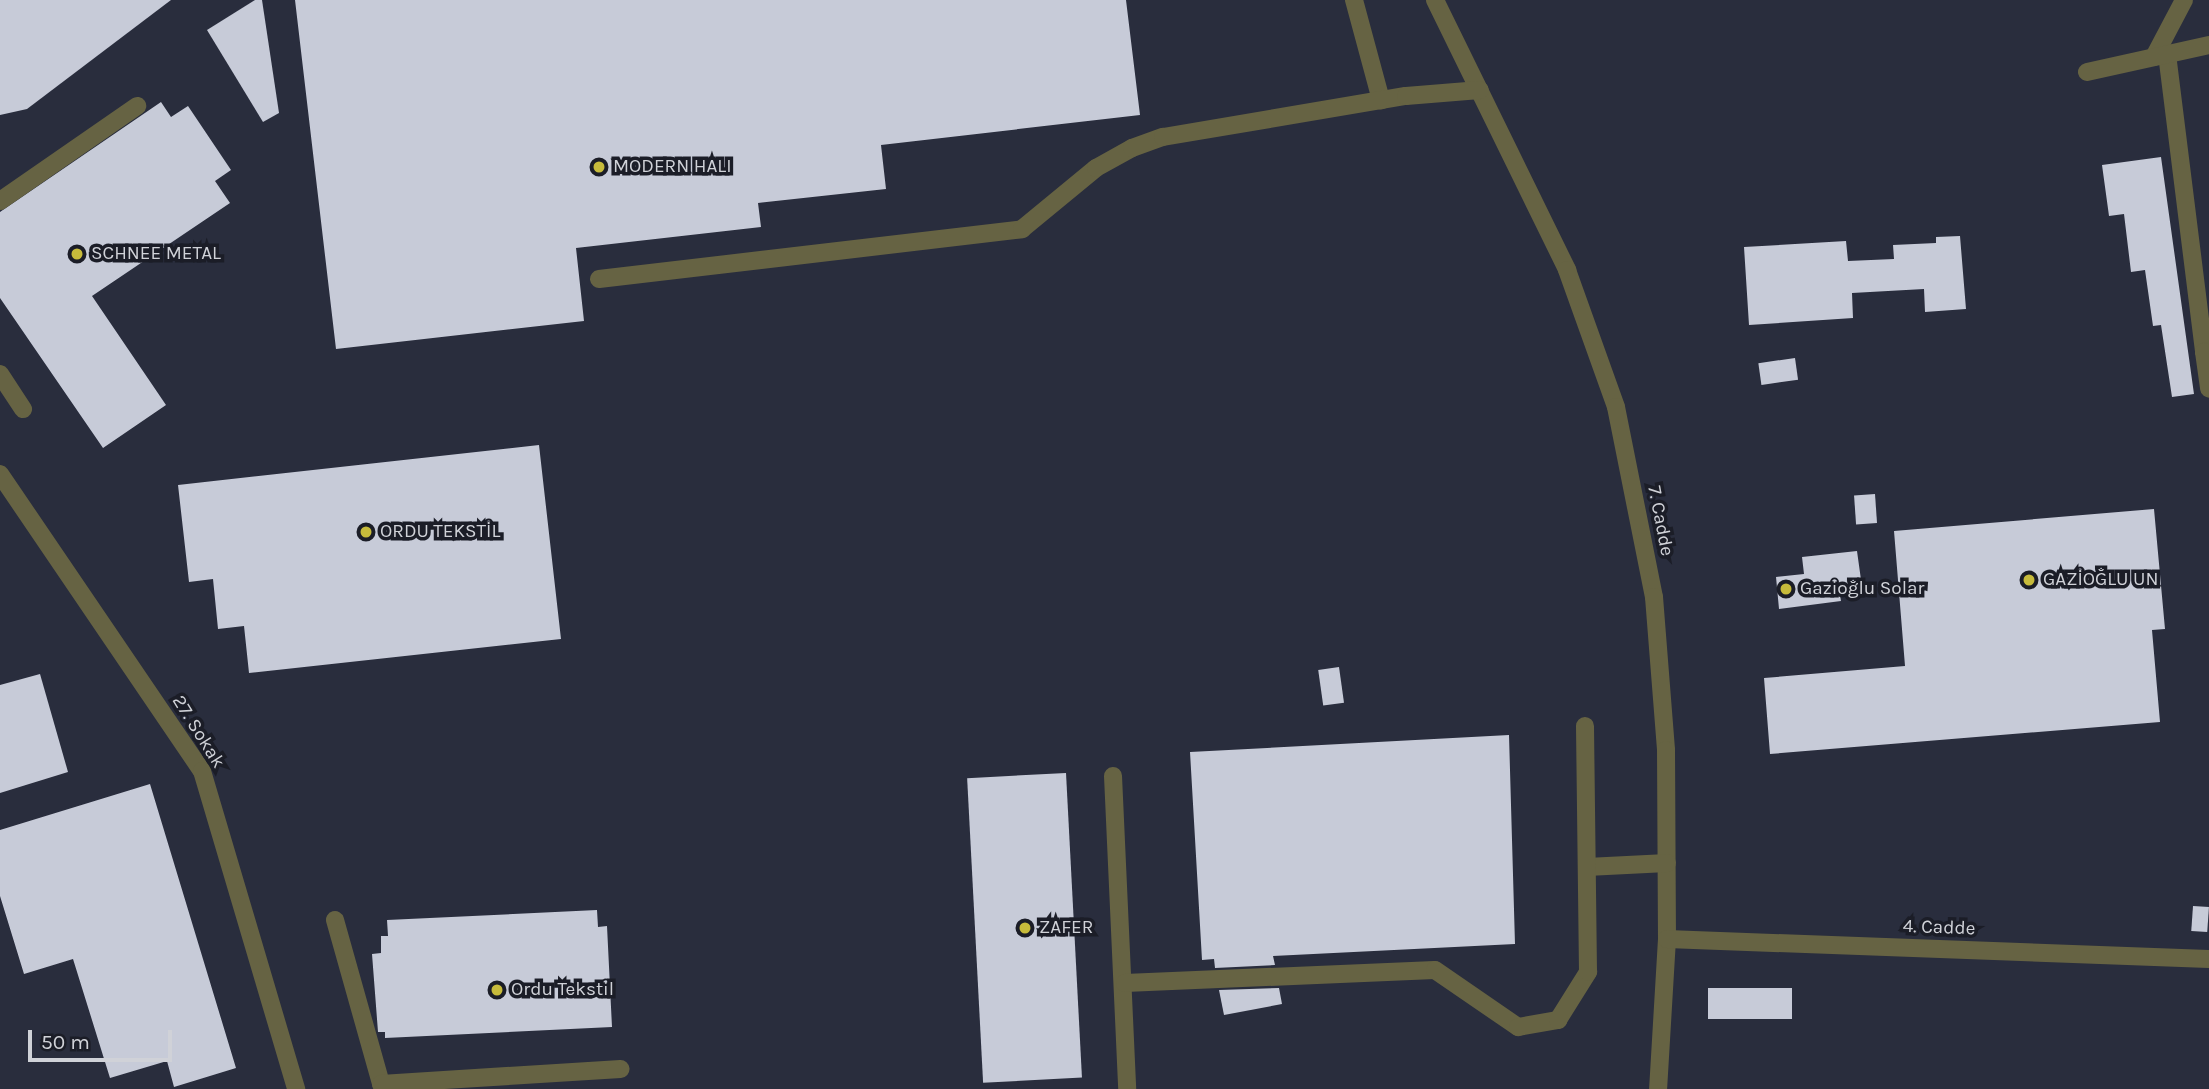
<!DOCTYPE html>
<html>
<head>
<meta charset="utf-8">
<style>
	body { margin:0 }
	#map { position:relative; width:2209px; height:1089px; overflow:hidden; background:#242730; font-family:Karla,sans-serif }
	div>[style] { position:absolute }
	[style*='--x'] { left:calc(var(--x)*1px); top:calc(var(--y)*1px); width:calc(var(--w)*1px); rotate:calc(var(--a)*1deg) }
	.built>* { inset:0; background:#292d3d; transform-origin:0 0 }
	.building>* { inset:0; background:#c7cbd8; transform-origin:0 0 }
	.minor>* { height:18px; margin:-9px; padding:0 9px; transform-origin:9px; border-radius:9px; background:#666343 }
	.dots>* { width:19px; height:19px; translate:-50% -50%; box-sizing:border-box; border:4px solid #1b1d27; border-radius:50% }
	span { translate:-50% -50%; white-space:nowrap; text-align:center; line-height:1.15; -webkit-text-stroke:7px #1b1d27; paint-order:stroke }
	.poi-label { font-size:19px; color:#d0d2d8 }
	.left { translate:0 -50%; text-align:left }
	.street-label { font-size:19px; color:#d0d2d8 }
	.scale { position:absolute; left:28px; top:1030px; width:144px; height:32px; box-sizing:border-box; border:4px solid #d0d2d8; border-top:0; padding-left:9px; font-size:21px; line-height:24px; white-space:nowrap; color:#d0d2d8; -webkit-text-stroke:5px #1b1d27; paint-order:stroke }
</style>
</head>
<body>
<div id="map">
	<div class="built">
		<i style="left:0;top:0;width:2209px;height:1089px"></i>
	</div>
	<div class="building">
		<i style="clip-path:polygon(0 0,171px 0,27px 109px,0 115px)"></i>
		<i style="clip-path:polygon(255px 0,262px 0,279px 113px,263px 122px,207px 30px)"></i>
		<i style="clip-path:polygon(295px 0,1126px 0,1140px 115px,881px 145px,886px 189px,758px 203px,761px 227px,576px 248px,584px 321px,336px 349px)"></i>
		<i style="clip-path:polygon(161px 102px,171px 117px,188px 106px,231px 170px,215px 181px,230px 203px,92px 296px,166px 405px,103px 448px,0 298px,0 212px)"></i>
		<i style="clip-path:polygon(2161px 157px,2194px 394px,2172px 397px,2161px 325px,2153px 326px,2145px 270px,2131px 272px,2124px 214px,2109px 216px,2102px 165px)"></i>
		<i style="clip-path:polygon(1960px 236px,1966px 309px,1925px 312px,1924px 289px,1852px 293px,1853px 318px,1749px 325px,1744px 247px,1846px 241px,1848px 261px,1894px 259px,1893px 245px,1936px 243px,1936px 237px)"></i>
		<i style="left:1795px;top:358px;width:22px;height:37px;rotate:82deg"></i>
		<i style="clip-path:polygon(539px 445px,561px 639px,249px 673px,244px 626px,218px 629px,213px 579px,189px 582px,178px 485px)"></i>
		<i style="left:1875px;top:494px;width:29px;height:21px;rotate:86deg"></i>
		<i style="clip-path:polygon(2154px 509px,2165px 629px,2152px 630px,2160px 722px,1770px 754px,1764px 678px,1905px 666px,1894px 531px)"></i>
		<i style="clip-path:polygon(1857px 551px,1862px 587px,1839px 589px,1841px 601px,1779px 609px,1776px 577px,1804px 574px,1802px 557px)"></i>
		<i style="left:1339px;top:667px;width:36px;height:21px;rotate:82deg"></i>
		<i style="clip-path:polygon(40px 674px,68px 772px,0 793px,0 685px)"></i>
		<i style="clip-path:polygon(1509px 735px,1515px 944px,1273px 956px,1275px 965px,1215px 968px,1214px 959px,1202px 960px,1190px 752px)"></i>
		<i style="left:1066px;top:773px;width:305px;height:99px;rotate:87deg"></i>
		<i style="clip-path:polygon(150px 784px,236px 1068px,174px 1087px,167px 1061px,110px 1078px,73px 959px,24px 974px,0 896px,0 830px)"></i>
		<i style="left:2193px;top:906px;width:16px;height:25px;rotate:4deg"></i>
		<i style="clip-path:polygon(597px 910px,598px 927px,607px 926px,612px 1027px,385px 1038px,385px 1032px,378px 1032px,372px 954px,381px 953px,381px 936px,388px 936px,387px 920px)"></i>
		<i style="clip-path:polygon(1279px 988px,1282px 1004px,1224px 1015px,1219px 990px)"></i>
		<i style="left:1708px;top:988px;width:84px;height:31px"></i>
	</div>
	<div class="minor">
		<i style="--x:1354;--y:0;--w:104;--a:74.9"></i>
		<i style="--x:1435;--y:0;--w:301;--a:63.9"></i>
		<i style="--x:1567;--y:270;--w:145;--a:70.3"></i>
		<i style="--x:1616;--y:407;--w:194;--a:78.7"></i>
		<i style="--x:1654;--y:597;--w:153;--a:85.5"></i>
		<i style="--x:1666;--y:750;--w:189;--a:89.7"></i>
		<i style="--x:1667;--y:939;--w:150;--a:93.4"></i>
		<i style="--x:2167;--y:54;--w:300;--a:82.9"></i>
		<i style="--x:2154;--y:57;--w:64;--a:-62.2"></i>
		<i style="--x:2087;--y:72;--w:125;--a:-12.5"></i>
		<i style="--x:0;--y:201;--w:167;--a:-34.7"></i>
		<i style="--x:599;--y:279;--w:426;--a:-6.7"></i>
		<i style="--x:1022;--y:229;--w:96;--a:-39.5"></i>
		<i style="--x:1096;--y:168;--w:41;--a:-29.1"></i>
		<i style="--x:1132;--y:148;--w:33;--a:-20"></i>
		<i style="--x:1163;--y:137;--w:246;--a:-9.6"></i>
		<i style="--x:1406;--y:96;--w:74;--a:-4.6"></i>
		<i style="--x:2209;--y:351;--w:5;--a:169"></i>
		<i style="--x:2204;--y:352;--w:37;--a:82"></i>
		<i style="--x:0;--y:374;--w:42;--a:56.7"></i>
		<i style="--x:0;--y:474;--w:359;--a:55.8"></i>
		<i style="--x:202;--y:771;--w:332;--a:73.5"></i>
		<i style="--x:1113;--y:776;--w:313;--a:87.4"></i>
		<i style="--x:1587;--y:867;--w:80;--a:-2.9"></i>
		<i style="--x:335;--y:920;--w:170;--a:74.3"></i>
		<i style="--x:381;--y:1084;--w:240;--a:-3.6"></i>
		<i style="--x:1667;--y:939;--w:542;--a:2.11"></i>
		<i style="--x:1125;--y:983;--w:310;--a:-2.4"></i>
		<i style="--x:1435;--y:970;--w:101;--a:34.5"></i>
		<i style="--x:1518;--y:1027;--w:41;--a:-9.9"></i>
		<i style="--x:1558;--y:1020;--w:57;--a:-58"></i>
		<i style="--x:1588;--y:972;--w:246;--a:-90.7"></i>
	</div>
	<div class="dots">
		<i style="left:599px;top:167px;background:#c7bb3b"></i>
		<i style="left:77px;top:254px;background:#c7bb3b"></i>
		<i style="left:366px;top:532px;background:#c7bb3b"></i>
		<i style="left:2029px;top:580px;background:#c7bb3b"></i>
		<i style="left:1786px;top:589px;background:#c7bb3b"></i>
		<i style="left:1025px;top:928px;background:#c7bb3b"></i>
		<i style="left:497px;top:990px;background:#c7bb3b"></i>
	</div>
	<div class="poi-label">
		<span class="left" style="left:613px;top:167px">MODERN HALI</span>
		<span class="left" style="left:91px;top:254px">SCHNEE METAL</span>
		<span class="left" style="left:380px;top:532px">ORDU TEKSTİL</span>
		<span class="left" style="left:2043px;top:580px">GAZİOĞLU UN</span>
		<span class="left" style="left:1800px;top:589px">Gazioğlu Solar</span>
		<span class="left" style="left:1039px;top:928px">ZAFER</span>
		<span class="left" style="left:511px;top:990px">Ordu Tekstil</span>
	</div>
	<div class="street-label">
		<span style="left:1660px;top:521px;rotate:79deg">7. Cadde</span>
		<span style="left:198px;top:732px;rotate:58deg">27. Sokak</span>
		<span style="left:1939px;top:928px;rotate:2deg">4. Cadde</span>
	</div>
	<div class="scale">50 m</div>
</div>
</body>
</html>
